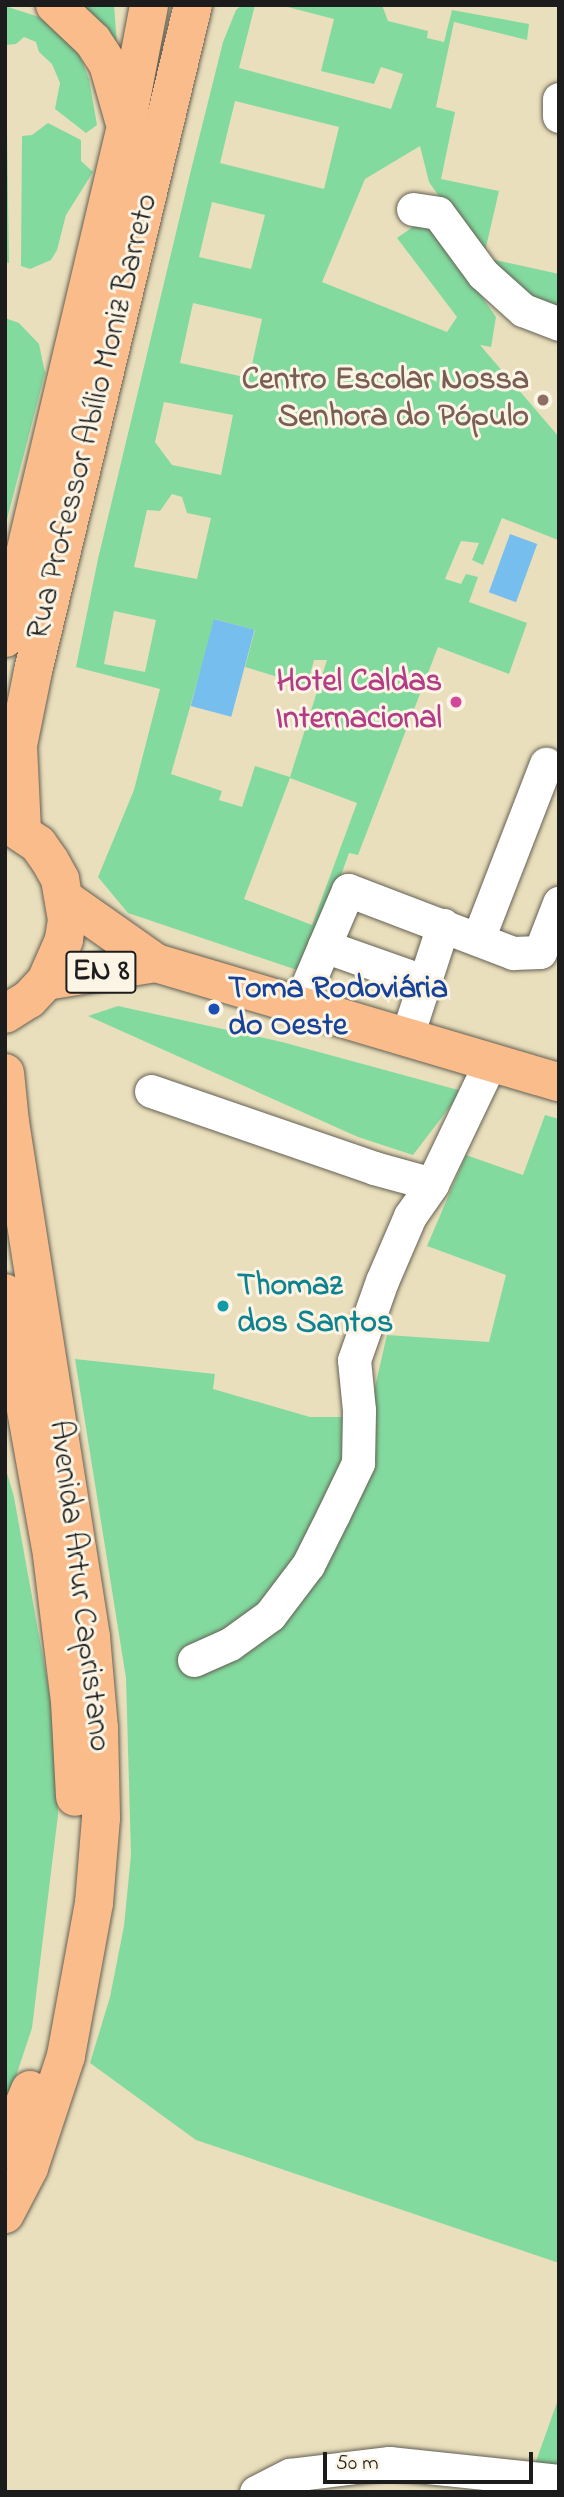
<!DOCTYPE html>
<html>
<head>
<meta charset="utf-8">
<style>
	body { margin:0 }
	#map { position:relative; width:564px; height:2497px; overflow:hidden; background:#eadfbc; font-family:"Indie Flower",sans-serif }
	div>[style] { position:absolute }
	[style*='--x'] { left:calc(var(--x)*1px); top:calc(var(--y)*1px); width:calc(var(--w)*1px); rotate:calc(var(--a)*1deg) }
	.green>* { inset:0; background:#83da9f }
	.water>* { inset:0; background:#76beee; transform-origin:0 0 }
	.roads { filter:drop-shadow(0 0 2px #646054) drop-shadow(0 0 2px #646054) }
	.minor>* { height:33px; margin:-16.5px; padding:0 16.5px; transform-origin:16.5px; border-radius:16.5px; background:#fff }
	.major>* { height:38px; margin:-19px; padding:0 19px; transform-origin:19px; border-radius:19px; background:#f9bc8a }
	.dots>* { width:19px; height:19px; translate:-50% -50%; box-sizing:border-box; border:4px solid #fcf5e5; border-radius:50% }
	span { translate:-50% -50%; white-space:nowrap; text-align:center; line-height:1.15; -webkit-text-stroke:6px #fcf5e5; paint-order:stroke }
	.shield-label span { padding:2px 5px; background:#fcf5e5; border:2px solid; border-radius:5px; -webkit-text-stroke-width:0 }
	.shield-label { font-size:30px; color:#1c1c1c; font-weight:700 }
	.education-label { font-size:32px; color:#785e54; font-weight:700 }
	.right { translate:-100% -50%; text-align:right }
	.street-label { font-size:32px; color:#1c1c1c }
	.hotel-label { font-size:32px; color:#b23c85; font-weight:700 }
	.transit-label { font-size:32px; color:#164399; font-weight:700 }
	.left { translate:0 -50%; text-align:left }
	.culture-label { font-size:32px; color:#0d838f; font-weight:700 }
	.frame { position:absolute; inset:0; border:7px solid #1c1c1c; pointer-events:none }
	.scale { position:absolute; left:323px; top:2452px; width:210px; height:32px; box-sizing:border-box; border:4px solid #1c1c1c; border-top:0; padding-left:9px; font-size:21px; line-height:24px; white-space:nowrap; color:#1c1c1c; -webkit-text-stroke:5px #fcf5e5; paint-order:stroke }
</style>
</head>
<body>
<div id="map">
	<div class="green">
		<i style="clip-path:polygon(80px 5px,114px 5px,118px 58px)"></i>
		<i style="clip-path:polygon(evenodd,242px 5px,255px 5px,239px 68px,391px 109px,403px 74px,381px 67px,374px 84px,321px 71px,334px 19px,280px 5px,382px 5px,388px 21px,428px 31px,427px 38px,444px 42px,452px 10px,529px 24px,527px 40px,454px 22px,436px 107px,455px 112px,441px 179px,499px 191px,483px 260px,429px 182px,420px 146px,365px 179px,322px 282px,447px 332px,457px 317px,397px 238px,427px 217px,496px 317px,491px 347px,480px 345px,559px 437px,558px 540px,502px 518px,483px 565px,472px 560px,479px 543px,461px 541px,445px 579px,461px 584px,466px 574px,478px 577px,469px 602px,527px 623px,509px 674px,438px 647px,358px 855px,349px 853px,306px 973px,128px 913px,98px 877px,134px 790px,160px 689px,76px 667px,98px 559px,191px 170px,223px 42px,236px 10px,242px 5px,235px 101px,339px 127px,324px 189px,220px 163px,235px 101px,242px 5px,212px 202px,265px 215px,251px 269px,199px 257px,212px 202px,242px 5px,193px 303px,262px 319px,249px 378px,180px 363px,193px 303px,242px 5px,164px 402px,233px 415px,221px 475px,172px 465px,155px 442px,164px 402px,242px 5px,172px 494px,182px 497px,187px 513px,211px 518px,197px 579px,134px 567px,147px 510px,160px 511px,172px 494px,242px 5px,114px 611px,156px 620px,145px 672px,104px 664px,114px 611px,242px 5px,215px 619px,255px 630px,245px 667px,307px 686px,314px 660px,327px 660px,290px 777px,255px 766px,242px 807px,219px 800px,222px 791px,171px 774px,215px 619px,242px 5px,290px 778px,357px 803px,312px 925px,244px 899px,290px 778px)"></i>
		<i style="clip-path:polygon(5px 6px,39px 17px,68px 39px,79px 54px,89px 79px,97px 125px,86px 133px,55px 109px,60px 83px,52px 64px,39px 52px,36px 42px,24px 37px,16px 44px,5px 45px)"></i>
		<i style="clip-path:polygon(48px 123px,81px 140px,81px 161px,93px 172px,66px 215px,57px 250px,51px 260px,30px 269px,21px 266px,22px 136px,32px 135px)"></i>
		<i style="clip-path:polygon(5px 128px,7px 129px,9px 263px,5px 262px)"></i>
		<i style="clip-path:polygon(486px 258px,559px 274px,559px 306px,534px 301px)"></i>
		<i style="clip-path:polygon(5px 318px,19px 323px,39px 344px,45px 373px,5px 527px)"></i>
		<i style="clip-path:polygon(118px 1006px,282px 1042px,462px 1091px,413px 1155px,358px 1137px,88px 1016px)"></i>
		<i style="clip-path:polygon(545px 1115px,559px 1119px,559px 2263px,196px 2140px,90px 2063px,110px 1997px,124px 1926px,131px 1855px,126px 1678px,75px 1359px,215px 1374px,213px 1389px,310px 1417px,368px 1417px,387px 1335px,489px 1342px,506px 1275px,427px 1246px,466px 1155px,523px 1175px)"></i>
		<i style="clip-path:polygon(5px 1466px,14px 1497px,51px 1702px,58px 1815px,32px 2028px,5px 2109px)"></i>
		<i style="clip-path:polygon(559px 2397px,559px 2481px,530px 2478px)"></i>
	</div>
	<div class="water">
		<i style="left:510px;top:534px;width:29px;height:62px;rotate:20deg"></i>
		<i style="left:214px;top:619px;width:42px;height:90px;rotate:15deg"></i>
	</div>
	<div class="roads">
		<div class="minor">
			<i style="--x:559;--y:99;--w:17;--a:90"></i>
			<i style="--x:413;--y:209;--w:25;--a:9"></i>
			<i style="--x:438;--y:213;--w:76;--a:53.6"></i>
			<i style="--x:483;--y:274;--w:54;--a:42"></i>
			<i style="--x:523;--y:310;--w:39;--a:21"></i>
			<i style="--x:478;--y:939;--w:188;--a:-68.8"></i>
			<i style="--x:324;--y:946;--w:105;--a:19.5"></i>
			<i style="--x:299;--y:1005;--w:125;--a:-66.9"></i>
			<i style="--x:348;--y:890;--w:177;--a:20.9"></i>
			<i style="--x:513;--y:953;--w:27;--a:-2"></i>
			<i style="--x:540;--y:952;--w:53;--a:-68.8"></i>
			<i style="--x:407;--y:1036;--w:117;--a:-72"></i>
			<i style="--x:151;--y:1091;--w:236;--a:19"></i>
			<i style="--x:374;--y:1168;--w:60;--a:15.4"></i>
			<i style="--x:432;--y:1184;--w:136;--a:-64.4"></i>
			<i style="--x:194;--y:1660;--w:39;--a:-24"></i>
			<i style="--x:230;--y:1644;--w:49;--a:-35.9"></i>
			<i style="--x:270;--y:1615;--w:63;--a:-52.8"></i>
			<i style="--x:308;--y:1565;--w:56;--a:-63.4"></i>
			<i style="--x:333;--y:1515;--w:58;--a:-64.3"></i>
			<i style="--x:358;--y:1463;--w:53;--a:-88.9"></i>
			<i style="--x:359;--y:1410;--w:50;--a:-95.7"></i>
			<i style="--x:354;--y:1360;--w:84;--a:-70.5"></i>
			<i style="--x:382;--y:1281;--w:71;--a:-66.7"></i>
			<i style="--x:410;--y:1216;--w:39;--a:-55"></i>
			<i style="--x:256;--y:2492;--w:38;--a:-27"></i>
			<i style="--x:290;--y:2475;--w:100;--a:-6.9"></i>
			<i style="--x:389;--y:2463;--w:171;--a:6"></i>
		</div>
		<div class="major">
			<i style="--x:55;--y:5;--w:52;--a:43.5"></i>
			<i style="--x:93;--y:41;--w:27;--a:57"></i>
			<i style="--x:108;--y:64;--w:58;--a:74.1"></i>
			<i style="--x:5;--y:638;--w:526;--a:-76.7"></i>
			<i style="--x:126;--y:126;--w:123;--a:-79.2"></i>
			<i style="--x:5;--y:822;--w:40;--a:34"></i>
			<i style="--x:38;--y:844;--w:21;--a:55"></i>
			<i style="--x:50;--y:861;--w:21;--a:61"></i>
			<i style="--x:60;--y:879;--w:42;--a:80.3"></i>
			<i style="--x:67;--y:920;--w:20;--a:99"></i>
			<i style="--x:64;--y:940;--w:45;--a:113.7"></i>
			<i style="--x:46;--y:981;--w:25;--a:133"></i>
			<i style="--x:29;--y:999;--w:28;--a:148"></i>
			<i style="--x:22;--y:831;--w:86;--a:-92.7"></i>
			<i style="--x:18;--y:745;--w:76;--a:-78.5"></i>
			<i style="--x:33;--y:671;--w:685;--a:-76.49"></i>
			<i style="--x:65;--y:899;--w:111;--a:35.1"></i>
			<i style="--x:156;--y:963;--w:420;--a:16.5"></i>
			<i style="--x:46;--y:981;--w:111;--a:-9.3"></i>
			<i style="--x:5;--y:1073;--w:49;--a:84.2"></i>
			<i style="--x:10;--y:1122;--w:521;--a:81.06"></i>
			<i style="--x:91;--y:1637;--w:91;--a:85"></i>
			<i style="--x:99;--y:1728;--w:90;--a:88.7"></i>
			<i style="--x:101;--y:1818;--w:85;--a:94.7"></i>
			<i style="--x:94;--y:1903;--w:156;--a:100.4"></i>
			<i style="--x:66;--y:2056;--w:118;--a:108.3"></i>
			<i style="--x:29;--y:2168;--w:52;--a:117.6"></i>
			<i style="--x:5;--y:1293;--w:266;--a:79.8"></i>
			<i style="--x:52;--y:1555;--w:147;--a:83"></i>
			<i style="--x:70;--y:1701;--w:96;--a:87"></i>
			<i style="--x:5;--y:2150;--w:65;--a:-67.4"></i>
		</div>
	</div>
	<div class="dots">
		<i style="left:543px;top:400px;background:#8d6e63"></i>
		<i style="left:456px;top:702px;background:#d1479c"></i>
		<i style="left:214px;top:1009px;background:#1a4fb4"></i>
		<i style="left:223px;top:1306px;background:#0f9aa8"></i>
	</div>
	<div class="shield-label">
		<span style="left:101px;top:972px">EN 8</span>
	</div>
	<div class="education-label">
		<span class="right" style="left:529px;top:400px">Centro Escolar Nossa<br>Senhora do Pópulo</span>
	</div>
	<div class="street-label">
		<span style="left:94px;top:417px;rotate:-76deg">Rua Professor Abílio Moniz Barreto</span>
		<span style="left:78px;top:1586px;rotate:83deg">Avenida Artur Capristano</span>
	</div>
	<div class="hotel-label">
		<span class="right" style="left:442px;top:702px">Hotel Caldas<br>Internacional</span>
	</div>
	<div class="transit-label">
		<span class="left" style="left:228px;top:1009px">Toma Rodoviária<br>do Oeste</span>
	</div>
	<div class="culture-label">
		<span class="left" style="left:237px;top:1306px">Thomaz<br>dos Santos</span>
	</div>
	<div class="frame"></div>
	<div class="scale">50 m</div>
</div>
</body>
</html>
